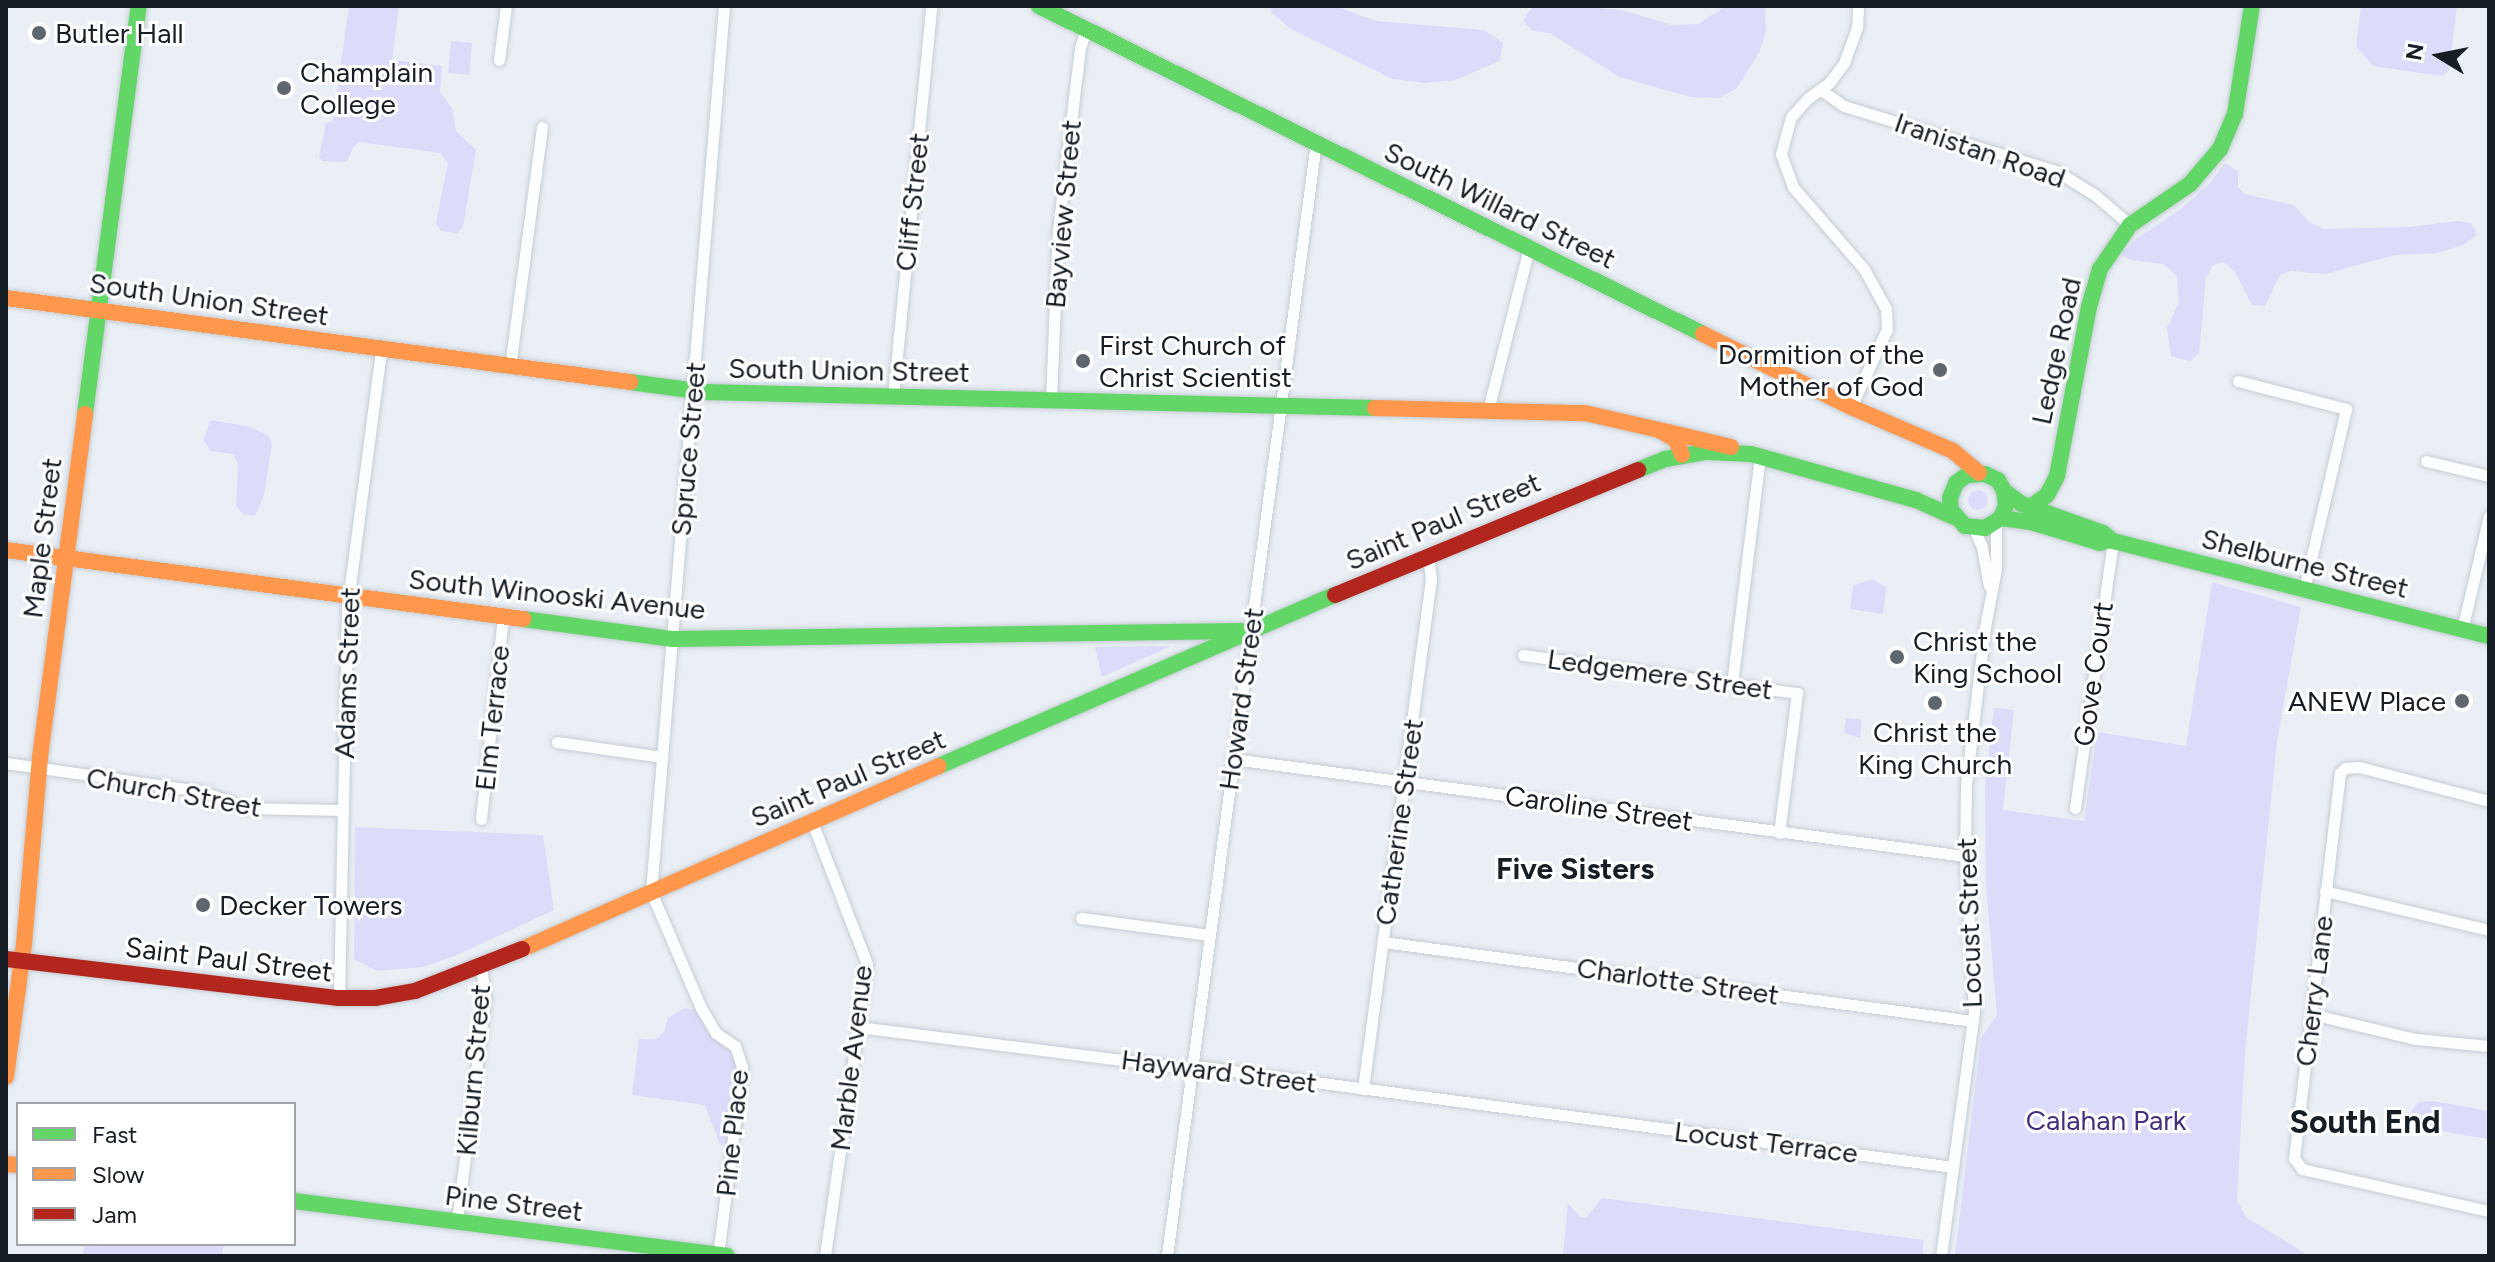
<!DOCTYPE html>
<html>
<head>
<meta charset="utf-8">
<style>
	body { margin:0 }
	#map { position:relative; width:2495px; height:1262px; overflow:hidden; background:#e9eff5; font-family:Figtree,sans-serif }
	div>[style] { position:absolute }
	[style*='--x'] { left:calc(var(--x)*1px); top:calc(var(--y)*1px); width:calc(var(--w)*1px); rotate:calc(var(--a)*1deg) }
	.green>* { inset:0; background:#dcdbfa; transform-origin:0 0 }
	.round { border-radius:50% }
	.roads { filter:drop-shadow(0 0 2px #c6ccd3) drop-shadow(0 0 2px #c6ccd3) }
	.street>* { height:11px; margin:-5.5px; padding:0 5.5px; transform-origin:5.5px; border-radius:5.5px; background:#fcfdfe }
	.fast>* { height:16px; margin:-8px; padding:0 8px; transform-origin:8px; border-radius:8px; background:#63d668 }
	.slow>* { height:16px; margin:-8px; padding:0 8px; transform-origin:8px; border-radius:8px; background:#ff974d }
	.jam>* { height:16px; margin:-8px; padding:0 8px; transform-origin:8px; border-radius:8px; background:#b3261e }
	.dots>* { width:22px; height:22px; translate:-50% -50%; box-sizing:border-box; border:4px solid #fff; border-radius:50% }
	span { translate:-50% -50%; white-space:nowrap; text-align:center; line-height:1.15; -webkit-text-stroke:6px #fff; paint-order:stroke }
	.poi-label { font-size:28px; color:#161d25 }
	.left { translate:0 -50%; text-align:left }
	.right { translate:-100% -50%; text-align:right }
	.street-label { font-size:28px; color:#161d25 }
	.park-label { font-size:28px; color:#452e7f }
	.neighbourhood-label { font-size:30px; color:#161d25; font-weight:700 }
	.quarter-label { font-size:32px; color:#161d25; font-weight:700 }
	.frame { position:absolute; inset:0; border:8px solid #161d25; pointer-events:none }
	.legend { position:absolute; left:16px; top:1102px; width:280px; height:144px; box-sizing:border-box; background:#fff; border:2px solid #a2a5a8; margin:0; padding:10px 14px; list-style:none; font-size:24px; color:#161d25 }
	.legend li { display:flex; align-items:center; gap:16px; height:40px }
	.legend b { width:40px; border:2px solid #a2a5a8 }
	.north { position:absolute; left:2399px; top:16px; width:80px; height:80px; -webkit-text-stroke:6px #fff; paint-order:stroke; rotate:280deg; font-size:22px; font-weight:700; line-height:32px; text-align:center; color:#161d25 }
	.north::after { content:''; display:block; margin:auto; width:28px; height:36px; background:#161d25; clip-path:polygon(50% 0,100% 100%,50% 72%,0 100%) }
</style>
</head>
<body>
<div id="map">
	<div class="green">
		<i style="clip-path:polygon(349px 6px,399px 6px,392px 60px,442px 66px,440px 92px,452px 108px,456px 131px,476px 150px,463px 227px,457px 233px,441px 231px,436px 223px,448px 163px,440px 153px,360px 142px,354px 146px,347px 162px,323px 161px,319px 157px,326px 123px,333px 121px)"></i>
		<i style="clip-path:polygon(1271px 6px,1334px 6px,1376px 21px,1484px 30px,1503px 43px,1500px 61px,1455px 80px,1424px 83px,1393px 79px,1291px 29px,1272px 13px)"></i>
		<i style="clip-path:polygon(1726px 6px,1765px 6px,1766px 30px,1759px 53px,1737px 88px,1719px 98px,1691px 97px,1619px 77px,1550px 33px,1533px 31px,1523px 21px,1532px 7px,1583px 7px,1622px 10px,1672px 25px,1698px 24px)"></i>
		<i style="clip-path:polygon(2361px 6px,2457px 6px,2449px 70px,2442px 76px,2373px 66px,2356px 46px)"></i>
		<i style="left:451px;top:41px;width:21px;height:32px;rotate:5deg"></i>
		<i style="clip-path:polygon(2225px 163px,2238px 171px,2238px 187px,2244px 194px,2294px 205px,2308px 221px,2323px 229px,2410px 227px,2457px 221px,2471px 223px,2477px 235px,2463px 245px,2437px 253px,2395px 255px,2325px 274px,2291px 271px,2280px 275px,2265px 306px,2252px 305px,2235px 272px,2224px 262px,2213px 265px,2206px 278px,2199px 353px,2190px 361px,2171px 356px,2167px 328px,2179px 302px,2177px 276px,2163px 264px,2131px 260px,2120px 255px,2136px 239px,2182px 208px,2210px 183px)"></i>
		<i style="clip-path:polygon(211px 420px,251px 427px,269px 436px,272px 444px,264px 495px,255px 516px,243px 514px,236px 506px,238px 464px,233px 454px,211px 451px,203px 440px)"></i>
		<i class="round" style="left:1968px;top:490px;width:20px;height:20px"></i>
		<i style="clip-path:polygon(1871px 579px,1886px 587px,1883px 614px,1850px 609px,1853px 586px)"></i>
		<i style="clip-path:polygon(2212px 582px,2301px 607px,2277px 741px,2245px 1052px,2237px 1200px,2246px 1217px,2309px 1256px,1955px 1256px,1981px 1038px,1997px 1015px,1986px 885px,1985px 787px,1994px 708px,2014px 710px,2003px 810px,2084px 821px,2097px 732px,2186px 746px)"></i>
		<i style="clip-path:polygon(1171px 646px,1102px 677px,1095px 647px)"></i>
		<i style="clip-path:polygon(1846px 718px,1862px 720px,1860px 738px,1844px 733px)"></i>
		<i style="clip-path:polygon(355px 827px,543px 835px,554px 910px,457px 955px,423px 967px,377px 971px,354px 959px)"></i>
		<i style="clip-path:polygon(685px 1008px,696px 1011px,708px 1033px,737px 1058px,738px 1077px,727px 1148px,720px 1144px,705px 1105px,632px 1095px,639px 1039px,655px 1040px,664px 1032px,668px 1018px)"></i>
		<i style="clip-path:polygon(2433px 1101px,2489px 1111px,2489px 1139px,2422px 1128px,2407px 1116px,2419px 1102px)"></i>
		<i style="clip-path:polygon(1602px 1198px,1924px 1240px,1922px 1256px,1563px 1256px,1568px 1203px,1580px 1217px,1586px 1218px)"></i>
		<i style="clip-path:polygon(85px 1244px,209px 1244px,223px 1245px,222px 1256px,83px 1256px)"></i>
	</div>
	<div class="roads">
		<div class="street">
			<i style="--x:499;--y:60;--w:54;--a:-82.6"></i>
			<i style="--x:1821;--y:90;--w:28;--a:35"></i>
			<i style="--x:1844;--y:106;--w:224;--a:17.1"></i>
			<i style="--x:2058;--y:172;--w:44;--a:31.9"></i>
			<i style="--x:2095;--y:195;--w:46;--a:40.6"></i>
			<i style="--x:510;--y:367;--w:242;--a:-82.4"></i>
			<i style="--x:2238;--y:381;--w:112;--a:14.5"></i>
			<i style="--x:2346;--y:409;--w:186;--a:103.1"></i>
			<i style="--x:893;--y:397;--w:393;--a:-84.4"></i>
			<i style="--x:1051;--y:401;--w:171;--a:-87.7"></i>
			<i style="--x:1058;--y:230;--w:183;--a:-83.1"></i>
			<i style="--x:1080;--y:48;--w:20;--a:-72"></i>
			<i style="--x:1851;--y:407;--w:86;--a:-65.2"></i>
			<i style="--x:1887;--y:329;--w:20;--a:-93"></i>
			<i style="--x:1886;--y:309;--w:46;--a:-118.8"></i>
			<i style="--x:1864;--y:269;--w:108;--a:-130.9"></i>
			<i style="--x:1793;--y:187;--w:35;--a:-110"></i>
			<i style="--x:1781;--y:154;--w:38;--a:-75"></i>
			<i style="--x:1791;--y:117;--w:24;--a:-48"></i>
			<i style="--x:1807;--y:99;--w:27;--a:-36"></i>
			<i style="--x:1829;--y:83;--w:25;--a:-53"></i>
			<i style="--x:1844;--y:63;--w:37;--a:-70"></i>
			<i style="--x:1857;--y:28;--w:22;--a:-87"></i>
			<i style="--x:1488;--y:410;--w:167;--a:-75.8"></i>
			<i style="--x:2426;--y:461;--w:65;--a:13.4"></i>
			<i style="--x:1974;--y:529;--w:20;--a:66"></i>
			<i style="--x:1982;--y:547;--w:39;--a:80"></i>
			<i style="--x:2462;--y:630;--w:117;--a:-76.7"></i>
			<i style="--x:1523;--y:655;--w:277;--a:7.9"></i>
			<i style="--x:1797;--y:693;--w:141;--a:97.3"></i>
			<i style="--x:1732;--y:684;--w:229;--a:-83"></i>
			<i style="--x:557;--y:742;--w:106;--a:8.1"></i>
			<i style="--x:1233;--y:759;--w:738;--a:7.55"></i>
			<i style="--x:6;--y:763;--w:197;--a:8.2"></i>
			<i style="--x:201;--y:791;--w:48;--a:20.7"></i>
			<i style="--x:246;--y:808;--w:97;--a:1.2"></i>
			<i style="--x:2489;--y:801;--w:134;--a:-165.3"></i>
			<i style="--x:2359;--y:767;--w:14;--a:176"></i>
			<i style="--x:2345;--y:768;--w:7;--a:135"></i>
			<i style="--x:2340;--y:773;--w:388;--a:96.8"></i>
			<i style="--x:2294;--y:1158;--w:14;--a:54"></i>
			<i style="--x:2302;--y:1169;--w:192;--a:12.7"></i>
			<i style="--x:2075;--y:808;--w:270;--a:-81.9"></i>
			<i style="--x:481;--y:819;--w:203;--a:-83.8"></i>
			<i style="--x:812;--y:822;--w:152;--a:68.8"></i>
			<i style="--x:867;--y:964;--w:295;--a:98.2"></i>
			<i style="--x:2325;--y:891;--w:169;--a:13.4"></i>
			<i style="--x:1081;--y:918;--w:130;--a:7.5"></i>
			<i style="--x:1383;--y:942;--w:595;--a:7.63"></i>
			<i style="--x:339;--y:998;--w:389;--a:-88.8"></i>
			<i style="--x:347;--y:609;--w:262;--a:-82.5"></i>
			<i style="--x:2311;--y:1014;--w:108;--a:13.4"></i>
			<i style="--x:2416;--y:1039;--w:73;--a:5.5"></i>
			<i style="--x:858;--y:1027;--w:325;--a:7.1"></i>
			<i style="--x:1181;--y:1067;--w:21;--a:0"></i>
			<i style="--x:1202;--y:1067;--w:758;--a:7.58"></i>
			<i style="--x:1363;--y:1089;--w:515;--a:-82.41"></i>
			<i style="--x:1431;--y:579;--w:24;--a:-97"></i>
			<i style="--x:457;--y:1221;--w:225;--a:-82.8"></i>
			<i style="--x:485;--y:998;--w:31;--a:-97"></i>
			<i style="--x:718;--y:1255;--w:190;--a:-82.7"></i>
			<i style="--x:742;--y:1067;--w:22;--a:-108"></i>
			<i style="--x:735;--y:1046;--w:23;--a:-146"></i>
			<i style="--x:716;--y:1033;--w:29;--a:-121"></i>
			<i style="--x:701;--y:1008;--w:126;--a:-113.3"></i>
			<i style="--x:651;--y:892;--w:889;--a:-85.29"></i>
			<i style="--x:1167;--y:1256;--w:1123;--a:-82.38"></i>
			<i style="--x:1941;--y:1256;--w:247;--a:-82.3"></i>
			<i style="--x:1974;--y:1011;--w:155;--a:-93.3"></i>
			<i style="--x:1965;--y:856;--w:72;--a:-89.2"></i>
			<i style="--x:1966;--y:784;--w:158;--a:-83.1"></i>
			<i style="--x:1985;--y:627;--w:59;--a:-79.3"></i>
			<i style="--x:1996;--y:569;--w:46;--a:-90"></i>
		</div>
		<div class="fast">
			<i style="--x:1039;--y:6;--w:741;--a:26.29"></i>
			<i style="--x:630;--y:382;--w:75;--a:7.7"></i>
			<i style="--x:704;--y:392;--w:671;--a:1.37"></i>
			<i style="--x:85;--y:414;--w:412;--a:-82.5"></i>
			<i style="--x:1638;--y:470;--w:29;--a:-22"></i>
			<i style="--x:1665;--y:459;--w:42;--a:-9.7"></i>
			<i style="--x:1706;--y:452;--w:45;--a:2.5"></i>
			<i style="--x:1751;--y:454;--w:171;--a:15.6"></i>
			<i style="--x:1916;--y:500;--w:42;--a:24.1"></i>
			<i style="--x:2004;--y:491;--w:14;--a:82"></i>
			<i style="--x:2006;--y:505;--w:14;--a:111"></i>
			<i style="--x:2001;--y:518;--w:19;--a:148"></i>
			<i style="--x:1985;--y:528;--w:20;--a:-174"></i>
			<i style="--x:1965;--y:526;--w:21;--a:-131"></i>
			<i style="--x:1951;--y:510;--w:12;--a:-95"></i>
			<i style="--x:1950;--y:498;--w:16;--a:-68"></i>
			<i style="--x:1956;--y:483;--w:14;--a:-36"></i>
			<i style="--x:1967;--y:475;--w:18;--a:-3"></i>
			<i style="--x:1985;--y:474;--w:14;--a:25"></i>
			<i style="--x:1998;--y:480;--w:13;--a:61"></i>
			<i style="--x:2004;--y:491;--w:22;--a:36"></i>
			<i style="--x:2022;--y:504;--w:86;--a:19.7"></i>
			<i style="--x:2103;--y:533;--w:13;--a:39"></i>
			<i style="--x:2113;--y:541;--w:388;--a:14.2"></i>
			<i style="--x:2030;--y:507;--w:21;--a:-35"></i>
			<i style="--x:2047;--y:495;--w:21;--a:-62"></i>
			<i style="--x:2057;--y:476;--w:172;--a:-79.3"></i>
			<i style="--x:2089;--y:307;--w:40;--a:-74"></i>
			<i style="--x:2100;--y:269;--w:53;--a:-55.7"></i>
			<i style="--x:2130;--y:225;--w:73;--a:-34.3"></i>
			<i style="--x:2190;--y:184;--w:46;--a:-49.4"></i>
			<i style="--x:2220;--y:149;--w:38;--a:-67"></i>
			<i style="--x:2235;--y:114;--w:109;--a:-81.1"></i>
			<i style="--x:2001;--y:518;--w:30;--a:8"></i>
			<i style="--x:2031;--y:522;--w:72;--a:16.9"></i>
			<i style="--x:2100;--y:543;--w:9;--a:-18"></i>
			<i style="--x:523;--y:619;--w:150;--a:7.6"></i>
			<i style="--x:672;--y:639;--w:569;--a:-0.81"></i>
			<i style="--x:939;--y:766;--w:431;--a:-23.4"></i>
			<i style="--x:294;--y:1201;--w:436;--a:7.2"></i>
		</div>
		<div class="slow">
			<i style="--x:6;--y:298;--w:630;--a:7.67"></i>
			<i style="--x:1703;--y:334;--w:165;--a:26.3"></i>
			<i style="--x:1851;--y:407;--w:111;--a:23.3"></i>
			<i style="--x:1953;--y:451;--w:34;--a:40"></i>
			<i style="--x:1375;--y:408;--w:210;--a:1.4"></i>
			<i style="--x:1585;--y:413;--w:76;--a:12.9"></i>
			<i style="--x:1659;--y:430;--w:20;--a:30"></i>
			<i style="--x:1676;--y:440;--w:16;--a:68"></i>
			<i style="--x:1664;--y:431;--w:69;--a:13.4"></i>
			<i style="--x:6;--y:550;--w:522;--a:7.6"></i>
			<i style="--x:522;--y:949;--w:455;--a:-23.7"></i>
			<i style="--x:6;--y:1077;--w:134;--a:-82.3"></i>
			<i style="--x:24;--y:944;--w:188;--a:-85.1"></i>
			<i style="--x:40;--y:757;--w:346;--a:-82.5"></i>
			<i style="--x:6;--y:1164;--w:12;--a:5"></i>
		</div>
		<div class="jam">
			<i style="--x:1335;--y:595;--w:328;--a:-22.4"></i>
			<i style="--x:6;--y:959;--w:335;--a:6.7"></i>
			<i style="--x:339;--y:998;--w:36;--a:0"></i>
			<i style="--x:375;--y:998;--w:41;--a:-9.9"></i>
			<i style="--x:415;--y:991;--w:115;--a:-21.4"></i>
		</div>
	</div>
	<div class="dots">
		<i style="left:39px;top:33px;background:#60666e"></i>
		<i style="left:284px;top:88px;background:#60666e"></i>
		<i style="left:1083px;top:361px;background:#60666e"></i>
		<i style="left:1940px;top:370px;background:#60666e"></i>
		<i style="left:1897px;top:657px;background:#60666e"></i>
		<i style="left:2462px;top:701px;background:#60666e"></i>
		<i style="left:1935px;top:703px;background:#60666e"></i>
		<i style="left:203px;top:905px;background:#60666e"></i>
	</div>
	<div class="poi-label">
		<span class="left" style="left:55px;top:33px">Butler Hall</span>
		<span class="left" style="left:300px;top:88px">Champlain<br>College</span>
		<span class="left" style="left:1099px;top:361px">First Church of<br>Christ Scientist</span>
		<span class="right" style="left:1924px;top:370px">Dormition of the<br>Mother of God</span>
		<span class="left" style="left:1913px;top:657px">Christ the<br>King School</span>
		<span class="right" style="left:2446px;top:701px">ANEW Place</span>
		<span style="left:1935px;top:748px">Christ the<br>King Church</span>
		<span class="left" style="left:219px;top:905px">Decker Towers</span>
	</div>
	<div class="street-label">
		<span style="left:1980px;top:150px;rotate:19deg">Iranistan Road</span>
		<span style="left:912px;top:202px;rotate:-84deg">Cliff Street</span>
		<span style="left:1500px;top:205px;rotate:26deg">South Willard Street</span>
		<span style="left:1063px;top:214px;rotate:-85deg">Bayview Street</span>
		<span style="left:209px;top:299px;rotate:8deg">South Union Street</span>
		<span style="left:2056px;top:351px;rotate:-78deg">Ledge Road</span>
		<span style="left:849px;top:370px;rotate:1deg">South Union Street</span>
		<span style="left:688px;top:449px;rotate:-85deg">Spruce Street</span>
		<span style="left:1443px;top:521px;rotate:-23deg">Saint Paul Street</span>
		<span style="left:42px;top:538px;rotate:-83deg">Maple Street</span>
		<span style="left:2305px;top:563px;rotate:14deg">Shelburne Street</span>
		<span style="left:557px;top:594px;rotate:6deg">South Winooski Avenue</span>
		<span style="left:347px;top:673px;rotate:-88deg">Adams Street</span>
		<span style="left:1660px;top:674px;rotate:8deg">Ledgemere Street</span>
		<span style="left:2093px;top:674px;rotate:-82deg">Gove Court</span>
		<span style="left:1241px;top:699px;rotate:-82deg">Howard Street</span>
		<span style="left:492px;top:718px;rotate:-84deg">Elm Terrace</span>
		<span style="left:848px;top:778px;rotate:-23deg">Saint Paul Street</span>
		<span style="left:174px;top:792px;rotate:10deg">Church Street</span>
		<span style="left:1599px;top:808px;rotate:8deg">Caroline Street</span>
		<span style="left:1399px;top:822px;rotate:-82deg">Catherine Street</span>
		<span style="left:1969px;top:923px;rotate:-92deg">Locust Street</span>
		<span style="left:229px;top:959px;rotate:7deg">Saint Paul Street</span>
		<span style="left:1678px;top:981px;rotate:8deg">Charlotte Street</span>
		<span style="left:2314px;top:991px;rotate:-83deg">Cherry Lane</span>
		<span style="left:851px;top:1058px;rotate:-83deg">Marble Avenue</span>
		<span style="left:473px;top:1070px;rotate:-85deg">Kilburn Street</span>
		<span style="left:1219px;top:1071px;rotate:7deg">Hayward Street</span>
		<span style="left:732px;top:1133px;rotate:-84deg">Pine Place</span>
		<span style="left:1766px;top:1142px;rotate:7deg">Locust Terrace</span>
		<span style="left:514px;top:1203px;rotate:7deg">Pine Street</span>
	</div>
	<div class="park-label">
		<span style="left:2106px;top:1120px">Calahan Park</span>
	</div>
	<div class="neighbourhood-label">
		<span style="left:1575px;top:869px">Five Sisters</span>
	</div>
	<div class="quarter-label">
		<span style="left:2365px;top:1122px">South End</span>
	</div>
	<div class="frame"></div>
	<ul class="legend">
	<li><b style="height:10px;background:#63d668"></b>Fast</li>
	<li><b style="height:10px;background:#ff974d"></b>Slow</li>
	<li><b style="height:10px;background:#b3261e"></b>Jam</li>
	</ul>
	<div class="north">N</div>
</div>
</body>
</html>
